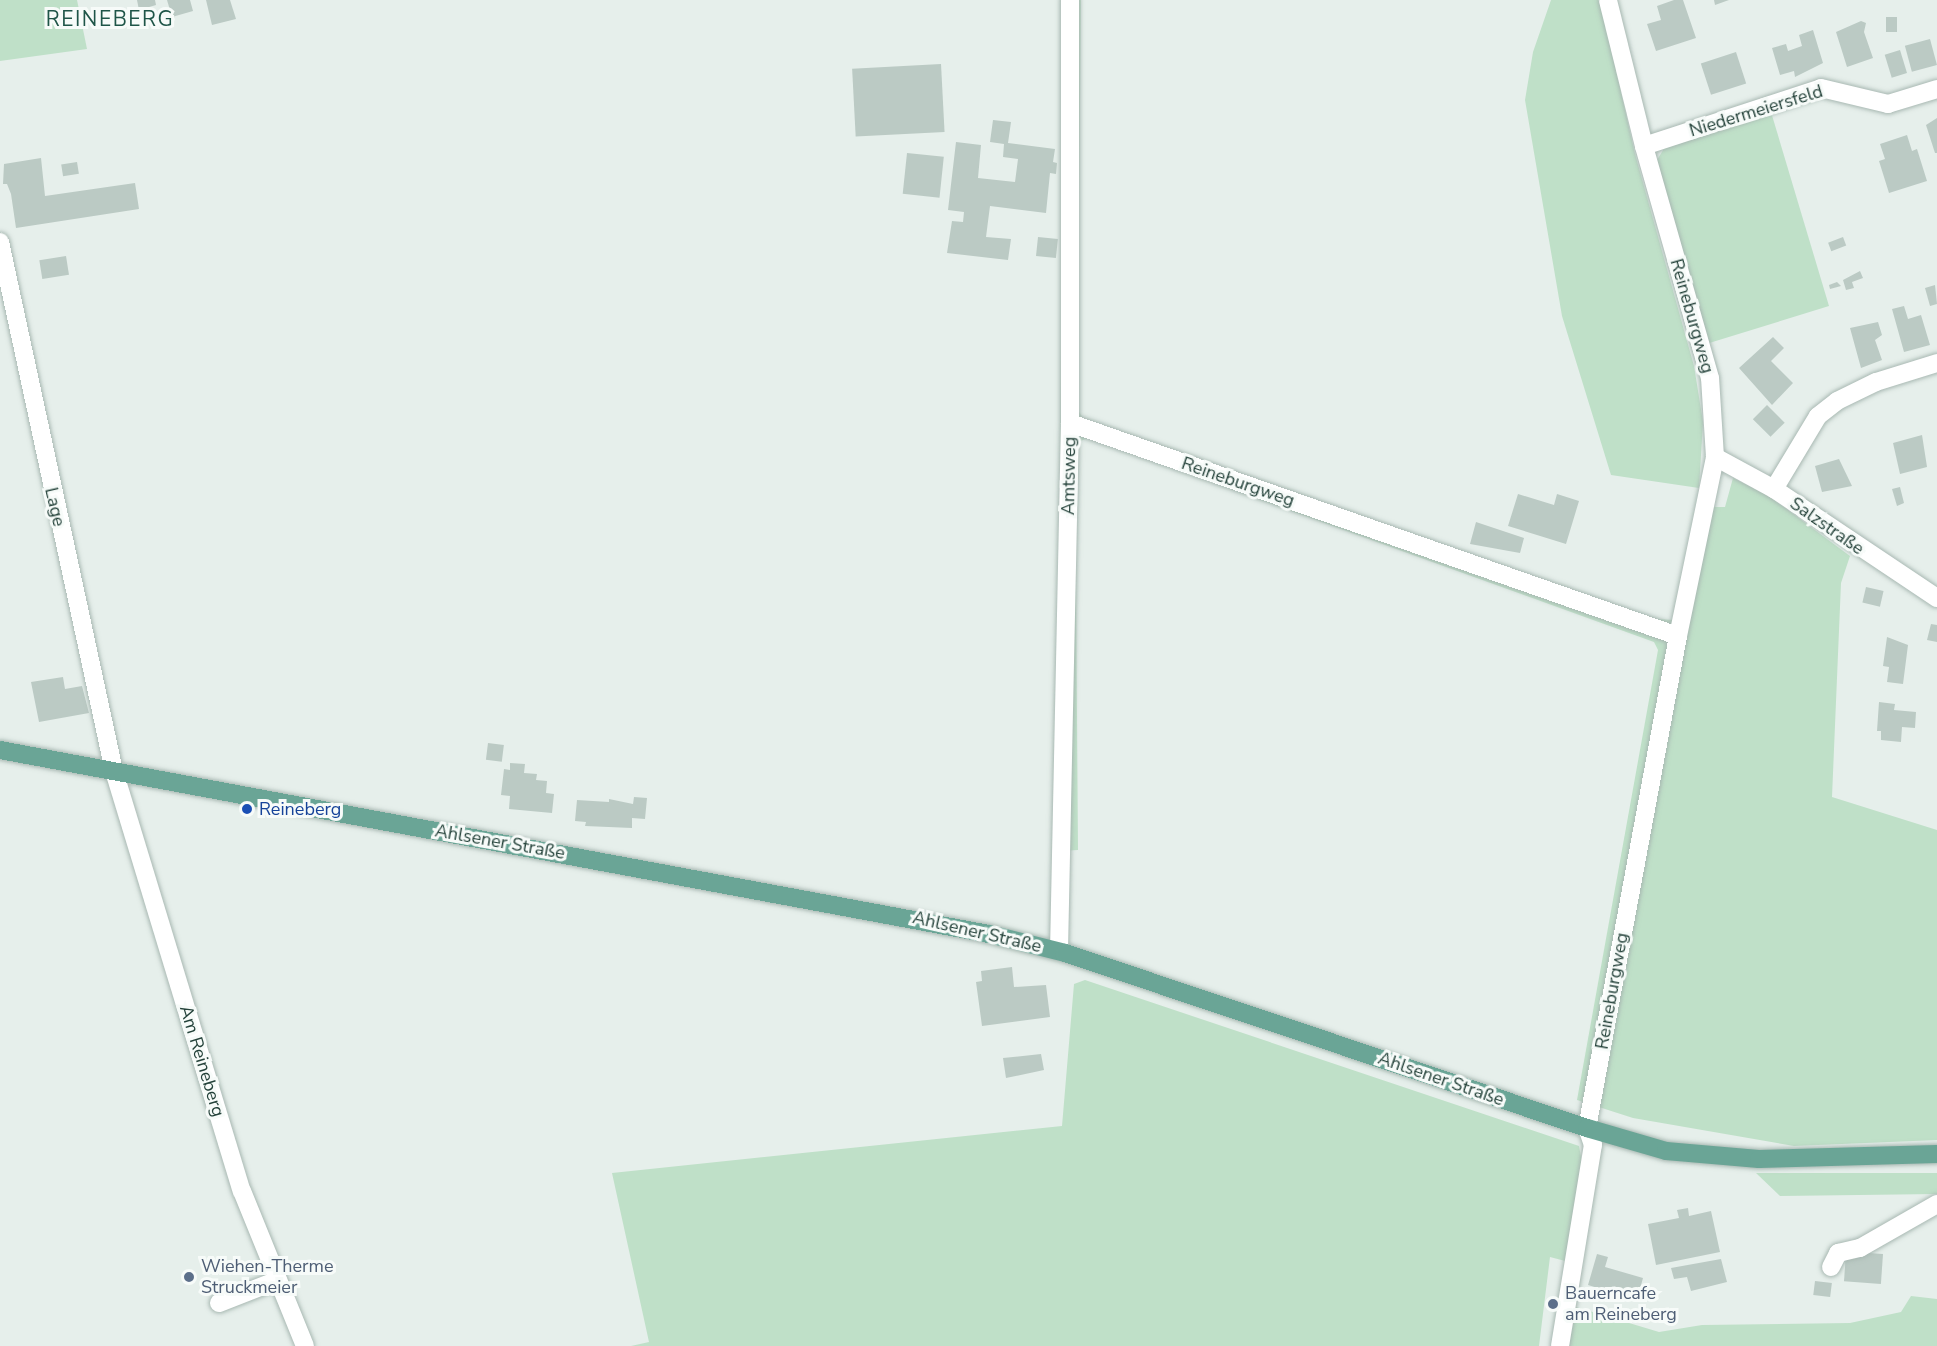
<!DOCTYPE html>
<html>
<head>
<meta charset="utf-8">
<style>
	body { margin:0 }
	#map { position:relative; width:1937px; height:1346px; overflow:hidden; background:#e6efeb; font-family:"Nunito Sans",sans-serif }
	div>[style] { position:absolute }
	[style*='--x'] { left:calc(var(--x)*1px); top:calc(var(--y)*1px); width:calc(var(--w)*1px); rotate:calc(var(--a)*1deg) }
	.green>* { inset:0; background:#bfe0c8 }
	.building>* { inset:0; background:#bbcac4; transform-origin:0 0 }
	.roads { filter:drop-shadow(0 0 2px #a8b8b2) drop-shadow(0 0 2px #a8b8b2) }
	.minor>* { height:18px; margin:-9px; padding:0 9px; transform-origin:9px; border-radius:9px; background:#fff }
	.major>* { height:18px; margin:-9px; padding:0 9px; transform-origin:9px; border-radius:9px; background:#6aa596 }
	.dots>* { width:16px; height:16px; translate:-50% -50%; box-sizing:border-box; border:3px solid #f7fbf9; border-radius:50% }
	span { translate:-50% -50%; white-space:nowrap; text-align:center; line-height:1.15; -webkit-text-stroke:6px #f7fbf9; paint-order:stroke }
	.street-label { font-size:18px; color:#24423a }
	.transit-label { font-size:18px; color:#164399 }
	.left { translate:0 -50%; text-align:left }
	.service-label { font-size:18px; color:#4e5e75 }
	.quarter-label { font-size:21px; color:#1f5548; letter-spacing:1.5px }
</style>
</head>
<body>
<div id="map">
	<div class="green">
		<i style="clip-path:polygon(0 0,77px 0,87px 49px,0 61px)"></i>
		<i style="clip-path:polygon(1063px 0,1081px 0,1077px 408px,1085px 422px,1657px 619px,1689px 621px,1713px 507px,1725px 507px,1733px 478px,1769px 496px,1850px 556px,1841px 583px,1832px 797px,1937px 830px,1937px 1140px,1794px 1146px,1633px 1118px,1577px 1100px,1658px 650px,1654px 642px,1089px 438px,1080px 441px,1075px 453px,1078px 850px,1058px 851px)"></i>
		<i style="clip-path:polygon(1551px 0,1600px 0,1635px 154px,1694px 366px,1703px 422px,1699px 488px,1611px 475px,1562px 316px,1525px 100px,1533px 52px)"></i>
		<i style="clip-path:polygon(1771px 112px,1829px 306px,1706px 344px,1657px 160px,1665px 147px)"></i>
		<i style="clip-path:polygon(1085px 980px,1579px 1146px,1582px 1162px,1569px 1262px,1550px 1257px,1539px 1346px,631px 1346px,649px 1342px,612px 1173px,1062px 1126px,1074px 984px)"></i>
		<i style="clip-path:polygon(1756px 1173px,1937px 1173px,1937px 1194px,1780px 1196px)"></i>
		<i style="clip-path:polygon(1911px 1296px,1937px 1299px,1937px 1346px,1569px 1346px,1576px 1307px,1659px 1332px,1702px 1325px,1850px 1323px,1901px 1312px)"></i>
	</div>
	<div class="building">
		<i style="clip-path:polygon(137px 0,155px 0,156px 5px,139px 10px)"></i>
		<i style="clip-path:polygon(167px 0,190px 0,193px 11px,172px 17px)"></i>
		<i style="clip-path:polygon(206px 0,230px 0,236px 19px,212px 25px)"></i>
		<i style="clip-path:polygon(1674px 0,1683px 0,1696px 38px,1656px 51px,1647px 24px,1661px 20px,1657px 6px)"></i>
		<i style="clip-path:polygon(1714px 0,1729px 0,1715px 5px)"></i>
		<i style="left:1886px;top:17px;width:11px;height:15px"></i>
		<i style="clip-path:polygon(1861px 21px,1866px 23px,1864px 32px,1873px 58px,1847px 67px,1836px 32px)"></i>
		<i style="clip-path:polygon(1813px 30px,1823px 63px,1795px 77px,1794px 71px,1780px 75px,1772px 48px,1786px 44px,1788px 51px,1802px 46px,1799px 35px)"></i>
		<i style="left:1930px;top:39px;width:27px;height:26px;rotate:75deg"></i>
		<i style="left:1900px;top:50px;width:24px;height:16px;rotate:73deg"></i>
		<i style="left:1736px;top:52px;width:33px;height:37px;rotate:72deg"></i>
		<i style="left:941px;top:64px;width:68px;height:89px;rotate:87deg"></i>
		<i style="clip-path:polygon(1937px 118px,1937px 153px,1935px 153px,1926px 125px)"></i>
		<i style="clip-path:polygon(993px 120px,1011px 122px,1008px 143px,1055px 149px,1053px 162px,1057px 163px,1056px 174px,1050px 173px,1046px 213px,990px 206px,986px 237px,1011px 239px,1008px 260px,947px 253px,952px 221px,963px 222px,964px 212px,948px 210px,956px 142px,981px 145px,978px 178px,1015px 182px,1018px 159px,1003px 157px,1004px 144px,990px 142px)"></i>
		<i style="clip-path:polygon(1907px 135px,1912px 151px,1917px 149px,1927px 181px,1889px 193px,1879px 161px,1885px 159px,1880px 144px)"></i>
		<i style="left:907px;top:153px;width:37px;height:41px;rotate:6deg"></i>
		<i style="clip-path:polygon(41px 158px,45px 196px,135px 183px,139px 209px,16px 228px,11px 194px,7px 184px,3px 184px,4px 164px)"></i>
		<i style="left:77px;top:162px;width:12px;height:16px;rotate:81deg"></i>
		<i style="left:1038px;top:237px;width:20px;height:19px;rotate:6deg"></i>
		<i style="left:1843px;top:237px;width:9px;height:16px;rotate:69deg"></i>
		<i style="left:66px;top:256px;width:19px;height:27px;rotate:81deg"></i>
		<i style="clip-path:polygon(1860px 271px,1863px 278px,1852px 282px,1854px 288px,1846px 290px,1843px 280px)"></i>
		<i style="clip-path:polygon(1837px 282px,1841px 286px,1830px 289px,1829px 285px)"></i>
		<i style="clip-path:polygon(1935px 285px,1937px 304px,1930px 306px,1925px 288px)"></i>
		<i style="clip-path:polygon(1904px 306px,1908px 319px,1921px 315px,1930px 345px,1904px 352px,1892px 309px)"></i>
		<i style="clip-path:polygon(1878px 322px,1882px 335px,1875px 340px,1882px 360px,1861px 368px,1850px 328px)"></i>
		<i style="clip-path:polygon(1773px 337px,1784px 348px,1771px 361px,1793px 383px,1772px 405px,1739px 368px)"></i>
		<i style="left:1767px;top:405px;width:25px;height:20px;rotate:45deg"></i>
		<i style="clip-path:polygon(1922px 435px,1927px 467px,1900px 474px,1893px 443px)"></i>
		<i style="clip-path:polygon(1839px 459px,1852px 486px,1822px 492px,1815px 466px)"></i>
		<i style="clip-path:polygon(1900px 487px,1904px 503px,1897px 506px,1892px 489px)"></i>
		<i style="clip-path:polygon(1518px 494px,1554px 505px,1557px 494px,1579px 501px,1566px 544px,1508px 526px)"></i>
		<i style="clip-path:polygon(1476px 522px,1524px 538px,1520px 553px,1470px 544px)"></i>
		<i style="left:1866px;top:587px;width:18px;height:16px;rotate:13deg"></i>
		<i style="clip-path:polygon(1931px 624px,1937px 625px,1937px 642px,1927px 640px)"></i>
		<i style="clip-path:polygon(1887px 637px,1908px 645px,1903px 684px,1887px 682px,1889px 667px,1883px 666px)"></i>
		<i style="clip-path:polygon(63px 677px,65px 689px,82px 686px,89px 713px,39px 722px,31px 682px)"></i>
		<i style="clip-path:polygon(1879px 702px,1895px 704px,1894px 710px,1916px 712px,1915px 728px,1902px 727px,1901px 742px,1881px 740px,1881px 731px,1877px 731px)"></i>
		<i style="left:488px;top:743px;width:16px;height:17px;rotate:7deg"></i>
		<i style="clip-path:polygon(510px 763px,525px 764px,524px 773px,537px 774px,536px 780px,547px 781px,546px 793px,554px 794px,552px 813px,509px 809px,510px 796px,501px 795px,504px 769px,510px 770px)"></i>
		<i style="clip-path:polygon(634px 797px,647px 798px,645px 819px,632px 818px,632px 828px,585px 826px,586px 822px,575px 821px,577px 800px,609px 802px,609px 799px,633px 804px)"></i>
		<i style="clip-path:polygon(1012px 967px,1014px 987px,1046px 985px,1050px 1017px,982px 1026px,976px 982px,982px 981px,981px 971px)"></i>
		<i style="clip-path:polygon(1041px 1054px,1044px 1070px,1006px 1078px,1003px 1058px)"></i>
		<i style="clip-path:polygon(1688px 1208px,1689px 1216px,1711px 1211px,1720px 1252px,1656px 1265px,1648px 1224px,1679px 1218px,1677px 1210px)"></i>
		<i style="clip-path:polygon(1597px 1254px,1608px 1257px,1605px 1267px,1643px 1278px,1637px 1300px,1588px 1285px)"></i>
		<i style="left:1883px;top:1254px;width:30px;height:37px;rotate:94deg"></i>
		<i style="clip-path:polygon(1721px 1259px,1727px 1282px,1691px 1291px,1687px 1277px,1674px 1279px,1671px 1268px)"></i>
		<i style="left:1815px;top:1281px;width:17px;height:14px;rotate:7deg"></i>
	</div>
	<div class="roads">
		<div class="minor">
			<i style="--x:1644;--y:146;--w:186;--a:-18.1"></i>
			<i style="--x:1821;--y:88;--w:69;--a:13.4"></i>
			<i style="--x:1888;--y:104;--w:51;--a:-17"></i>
			<i style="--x:0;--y:242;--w:541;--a:77.84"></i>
			<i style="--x:114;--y:771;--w:439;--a:73.1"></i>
			<i style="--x:242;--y:1191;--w:167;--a:67.9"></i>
			<i style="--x:1070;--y:423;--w:644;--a:19.31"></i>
			<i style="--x:1715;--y:457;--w:67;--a:28.5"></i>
			<i style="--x:1774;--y:489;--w:196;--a:33.8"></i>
			<i style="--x:1774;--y:489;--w:85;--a:-58.9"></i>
			<i style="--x:1818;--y:416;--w:24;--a:-38"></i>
			<i style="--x:1837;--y:401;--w:43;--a:-26"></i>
			<i style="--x:1876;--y:382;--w:64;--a:-17.3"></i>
			<i style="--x:1059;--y:951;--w:528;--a:-88.81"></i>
			<i style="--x:1070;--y:423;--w:423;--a:-90"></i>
			<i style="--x:1831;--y:1267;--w:16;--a:-63"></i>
			<i style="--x:1838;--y:1253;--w:23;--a:-13"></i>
			<i style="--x:1860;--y:1248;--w:89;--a:-29.7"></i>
			<i style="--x:219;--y:1303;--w:63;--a:-21.3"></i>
			<i style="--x:1560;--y:1346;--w:204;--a:-80.7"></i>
			<i style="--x:1593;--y:1145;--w:18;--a:-109"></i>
			<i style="--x:1587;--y:1128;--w:500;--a:-79.52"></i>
			<i style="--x:1678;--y:636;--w:183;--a:-78.3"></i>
			<i style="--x:1715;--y:457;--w:79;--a:-93.6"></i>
			<i style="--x:1710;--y:378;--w:241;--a:-105.9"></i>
			<i style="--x:1644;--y:146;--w:150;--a:-103.9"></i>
		</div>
		<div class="major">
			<i style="--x:0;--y:750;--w:1006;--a:10.54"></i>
			<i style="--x:989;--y:934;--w:78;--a:14"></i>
			<i style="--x:1065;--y:953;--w:551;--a:18.53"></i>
			<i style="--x:1587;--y:1128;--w:82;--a:16.2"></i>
			<i style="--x:1666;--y:1151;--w:93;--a:4.9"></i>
			<i style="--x:1759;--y:1159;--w:178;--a:-1.6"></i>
		</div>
	</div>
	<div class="dots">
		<i style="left:247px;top:809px;background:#1a4fb4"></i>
		<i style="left:189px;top:1277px;background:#5c6f8a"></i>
		<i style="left:1553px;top:1304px;background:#5c6f8a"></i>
	</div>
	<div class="street-label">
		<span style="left:1756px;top:111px;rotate:-17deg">Niedermeiersfeld</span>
		<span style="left:1692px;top:316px;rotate:74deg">Reineburgweg</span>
		<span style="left:1069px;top:476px;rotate:-89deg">Amtsweg</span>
		<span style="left:1238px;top:482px;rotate:19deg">Reineburgweg</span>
		<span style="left:55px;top:507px;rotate:77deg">Lage</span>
		<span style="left:1827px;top:526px;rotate:35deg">Salzstraße</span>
		<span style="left:500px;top:842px;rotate:10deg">Ahlsener Straße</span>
		<span style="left:977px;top:932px;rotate:13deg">Ahlsener Straße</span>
		<span style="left:1612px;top:991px;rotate:-80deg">Reineburgweg</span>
		<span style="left:202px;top:1061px;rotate:73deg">Am Reineberg</span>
		<span style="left:1441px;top:1079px;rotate:19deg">Ahlsener Straße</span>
	</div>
	<div class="transit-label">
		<span class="left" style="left:259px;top:809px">Reineberg</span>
	</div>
	<div class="service-label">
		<span class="left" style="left:201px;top:1277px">Wiehen-Therme<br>Struckmeier</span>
		<span class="left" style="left:1565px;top:1304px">Bauerncafe<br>am Reineberg</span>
	</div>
	<div class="quarter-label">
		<span style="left:110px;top:19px">REINEBERG</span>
	</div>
</div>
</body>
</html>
